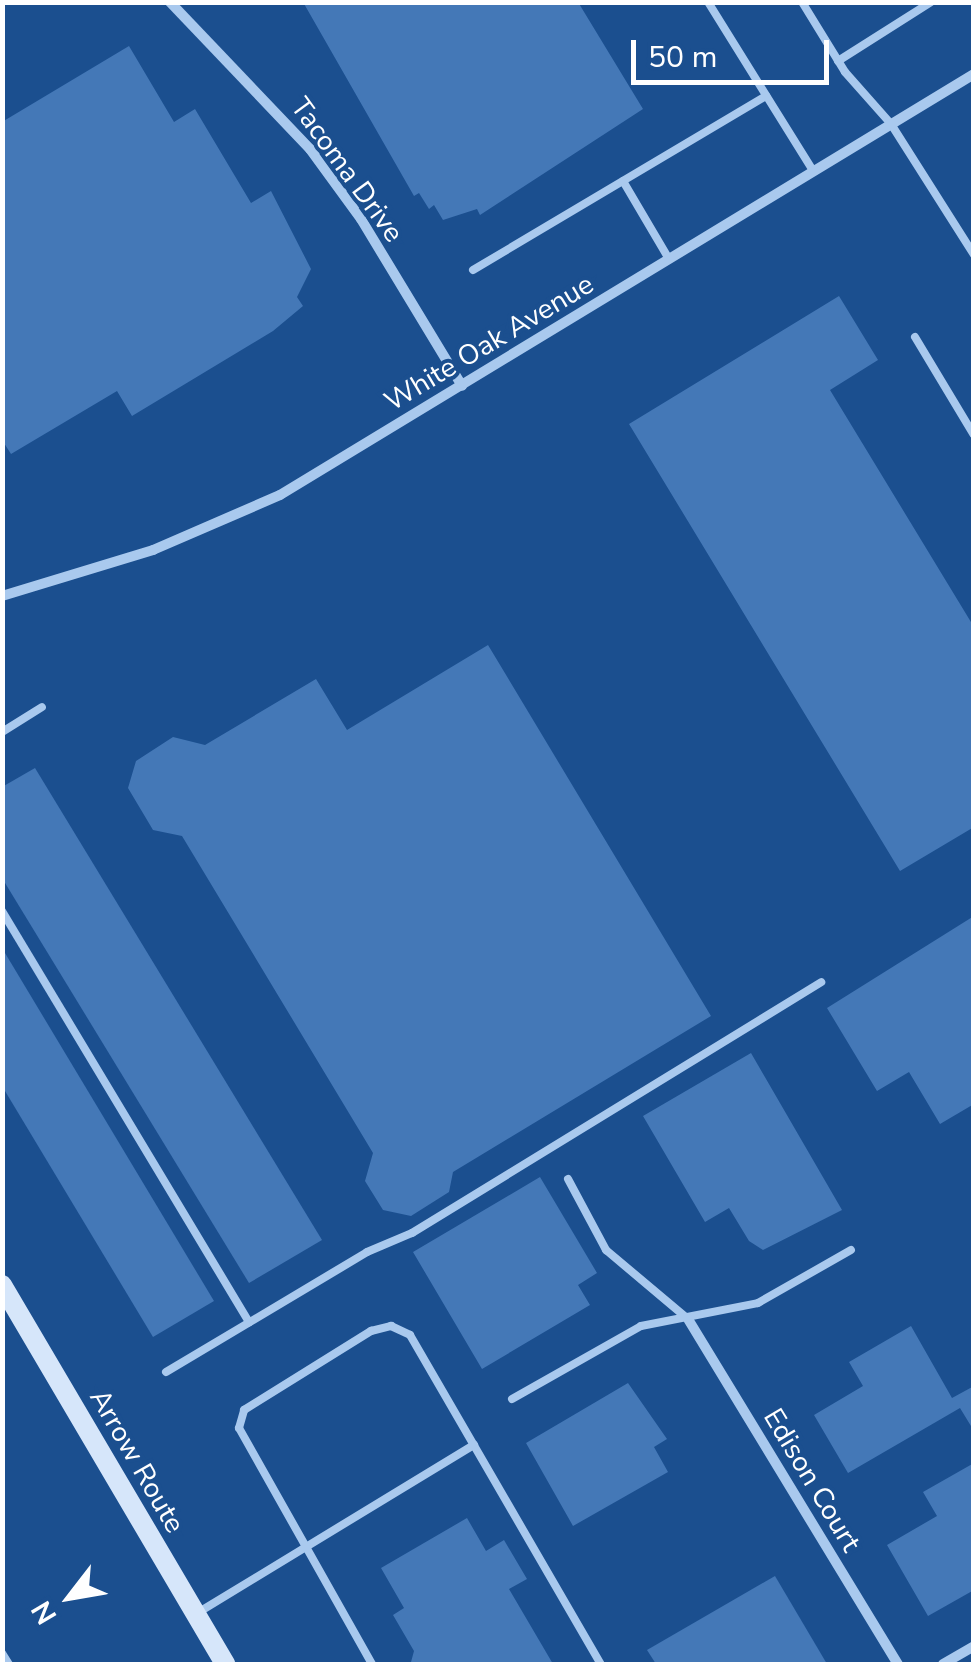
<!DOCTYPE html>
<html>
<head>
<meta charset="utf-8">
<style>
	body { margin:0 }
	#map { position:relative; width:976px; height:1667px; overflow:hidden; background:#1b4f8f; font-family:"Nunito Sans",sans-serif }
	div>[style] { position:absolute }
	[style*='--x'] { left:calc(var(--x)*1px); top:calc(var(--y)*1px); width:calc(var(--w)*1px); rotate:calc(var(--a)*1deg) }
	.building>* { inset:0; background:#4478b7 }
	.service>* { height:8px; margin:-4px; padding:0 4px; transform-origin:4px; border-radius:4px; background:#a9c9ee }
	.minor>* { height:10px; margin:-5px; padding:0 5px; transform-origin:5px; border-radius:5px; background:#a9c9ee }
	.secondary>* { height:20px; margin:-10px; padding:0 10px; transform-origin:10px; border-radius:10px; background:#d6e6fa }
	span { translate:-50% -50%; white-space:nowrap; text-align:center; line-height:1.15; -webkit-text-stroke:8px #1b4f8f; paint-order:stroke }
	.street-label { font-size:28px; color:#fff }
	.frame { position:absolute; inset:0; border:5px solid #fff; pointer-events:none }
	.north { position:absolute; left:20px; top:1547px; width:100px; height:100px; -webkit-text-stroke:8px #1b4f8f; paint-order:stroke; rotate:239deg; font-size:28px; font-weight:700; line-height:40px; text-align:center; color:#fff }
	.north::after { content:''; display:block; margin:auto; width:35px; height:45px; background:#fff; clip-path:polygon(50% 0,100% 100%,50% 72%,0 100%) }
	.scale { position:absolute; left:631px; top:40px; width:198px; height:45px; box-sizing:border-box; border:5px solid #fff; border-top:0; padding-left:12px; font-size:30px; line-height:35px; white-space:nowrap; color:#fff; -webkit-text-stroke:8px #1b4f8f; paint-order:stroke }
</style>
</head>
<body>
<div id="map">
	<div class="building">
		<i style="clip-path:polygon(303px 2px,578px 2px,643px 109px,480px 215px,477px 209px,443px 220px,434px 205px,429px 209px,419px 193px,414px 196px)"></i>
		<i style="clip-path:polygon(129px 46px,174px 122px,195px 109px,251px 203px,271px 191px,311px 269px,297px 297px,303px 306px,273px 331px,132px 416px,117px 391px,11px 454px,2px 440px,2px 122px)"></i>
		<i style="clip-path:polygon(839px 296px,878px 360px,830px 390px,974px 627px,974px 827px,900px 871px,629px 424px)"></i>
		<i style="clip-path:polygon(488px 645px,711px 1016px,453px 1172px,449px 1192px,411px 1216px,383px 1210px,365px 1181px,373px 1153px,182px 836px,153px 830px,128px 788px,136px 761px,173px 737px,205px 745px,316px 679px,347px 730px)"></i>
		<i style="clip-path:polygon(35px 768px,322px 1240px,249px 1283px,2px 878px,2px 787px)"></i>
		<i style="clip-path:polygon(974px 916px,974px 1104px,940px 1124px,909px 1072px,877px 1091px,827px 1008px)"></i>
		<i style="clip-path:polygon(2px 948px,214px 1301px,153px 1337px,2px 1086px)"></i>
		<i style="clip-path:polygon(751px 1053px,842px 1210px,763px 1250px,749px 1241px,729px 1208px,705px 1222px,643px 1116px)"></i>
		<i style="clip-path:polygon(540px 1177px,597px 1273px,578px 1285px,590px 1305px,482px 1369px,413px 1252px)"></i>
		<i style="clip-path:polygon(911px 1326px,952px 1398px,974px 1386px,974px 1431px,960px 1408px,848px 1473px,814px 1415px,863px 1386px,849px 1362px)"></i>
		<i style="clip-path:polygon(628px 1383px,667px 1439px,654px 1447px,668px 1472px,573px 1526px,526px 1443px)"></i>
		<i style="clip-path:polygon(974px 1463px,974px 1590px,928px 1616px,887px 1545px,937px 1516px,923px 1492px)"></i>
		<i style="clip-path:polygon(467px 1518px,486px 1551px,504px 1540px,527px 1579px,509px 1589px,553px 1664px,411px 1662px,414px 1651px,393px 1615px,404px 1608px,381px 1568px)"></i>
		<i style="clip-path:polygon(775px 1576px,827px 1664px,656px 1664px,647px 1650px)"></i>
	</div>
	<div class="service">
		<i style="--x:708;--y:2;--w:199;--a:58.1"></i>
		<i style="--x:802;--y:2;--w:82;--a:58.4"></i>
		<i style="--x:845;--y:72;--w:69;--a:48.5"></i>
		<i style="--x:891;--y:124;--w:155;--a:57.6"></i>
		<i style="--x:838;--y:61;--w:110;--a:-32.4"></i>
		<i style="--x:623;--y:181;--w:91;--a:59.5"></i>
		<i style="--x:473;--y:270;--w:341;--a:-30.7"></i>
		<i style="--x:915;--y:337;--w:114;--a:59"></i>
		<i style="--x:2;--y:732;--w:47;--a:-32"></i>
		<i style="--x:2;--y:911;--w:480;--a:59"></i>
		<i style="--x:568;--y:1179;--w:81;--a:61.8"></i>
		<i style="--x:606;--y:1250;--w:107;--a:40.1"></i>
		<i style="--x:166;--y:1372;--w:234;--a:-30.8"></i>
		<i style="--x:367;--y:1252;--w:49;--a:-22.9"></i>
		<i style="--x:412;--y:1233;--w:480;--a:-31.5"></i>
		<i style="--x:512;--y:1399;--w:148;--a:-29.5"></i>
		<i style="--x:641;--y:1326;--w:119;--a:-11.1"></i>
		<i style="--x:758;--y:1303;--w:107;--a:-29.7"></i>
		<i style="--x:199;--y:1612;--w:322;--a:-31.3"></i>
		<i style="--x:2;--y:1653;--w:13;--a:58"></i>
		<i style="--x:372;--y:1664;--w:271;--a:-119.4"></i>
		<i style="--x:239;--y:1428;--w:19;--a:-74"></i>
		<i style="--x:244;--y:1410;--w:150;--a:-31.9"></i>
		<i style="--x:371;--y:1331;--w:21;--a:-14"></i>
		<i style="--x:391;--y:1326;--w:21;--a:25"></i>
		<i style="--x:410;--y:1335;--w:380;--a:59.9"></i>
	</div>
	<div class="minor">
		<i style="--x:170;--y:2;--w:203;--a:46.4"></i>
		<i style="--x:310;--y:149;--w:87;--a:53.9"></i>
		<i style="--x:361;--y:219;--w:195;--a:58.8"></i>
		<i style="--x:2;--y:596;--w:158;--a:-16.9"></i>
		<i style="--x:153;--y:550;--w:138;--a:-23.4"></i>
		<i style="--x:280;--y:495;--w:812;--a:-31.24"></i>
		<i style="--x:688;--y:1319;--w:404;--a:58.7"></i>
		<i style="--x:943;--y:1664;--w:36;--a:-30"></i>
	</div>
	<div class="secondary">
		<i style="--x:2;--y:1285;--w:440;--a:59.5"></i>
	</div>
	<div class="street-label">
		<span style="left:347px;top:170px;rotate:54deg">Tacoma Drive</span>
		<span style="left:489px;top:343px;rotate:-31deg">White Oak Avenue</span>
		<span style="left:137px;top:1461px;rotate:60deg">Arrow Route</span>
		<span style="left:812px;top:1480px;rotate:59deg">Edison Court</span>
	</div>
	<div class="frame"></div>
	<div class="north">N</div>
	<div class="scale">50 m</div>
</div>
</body>
</html>
